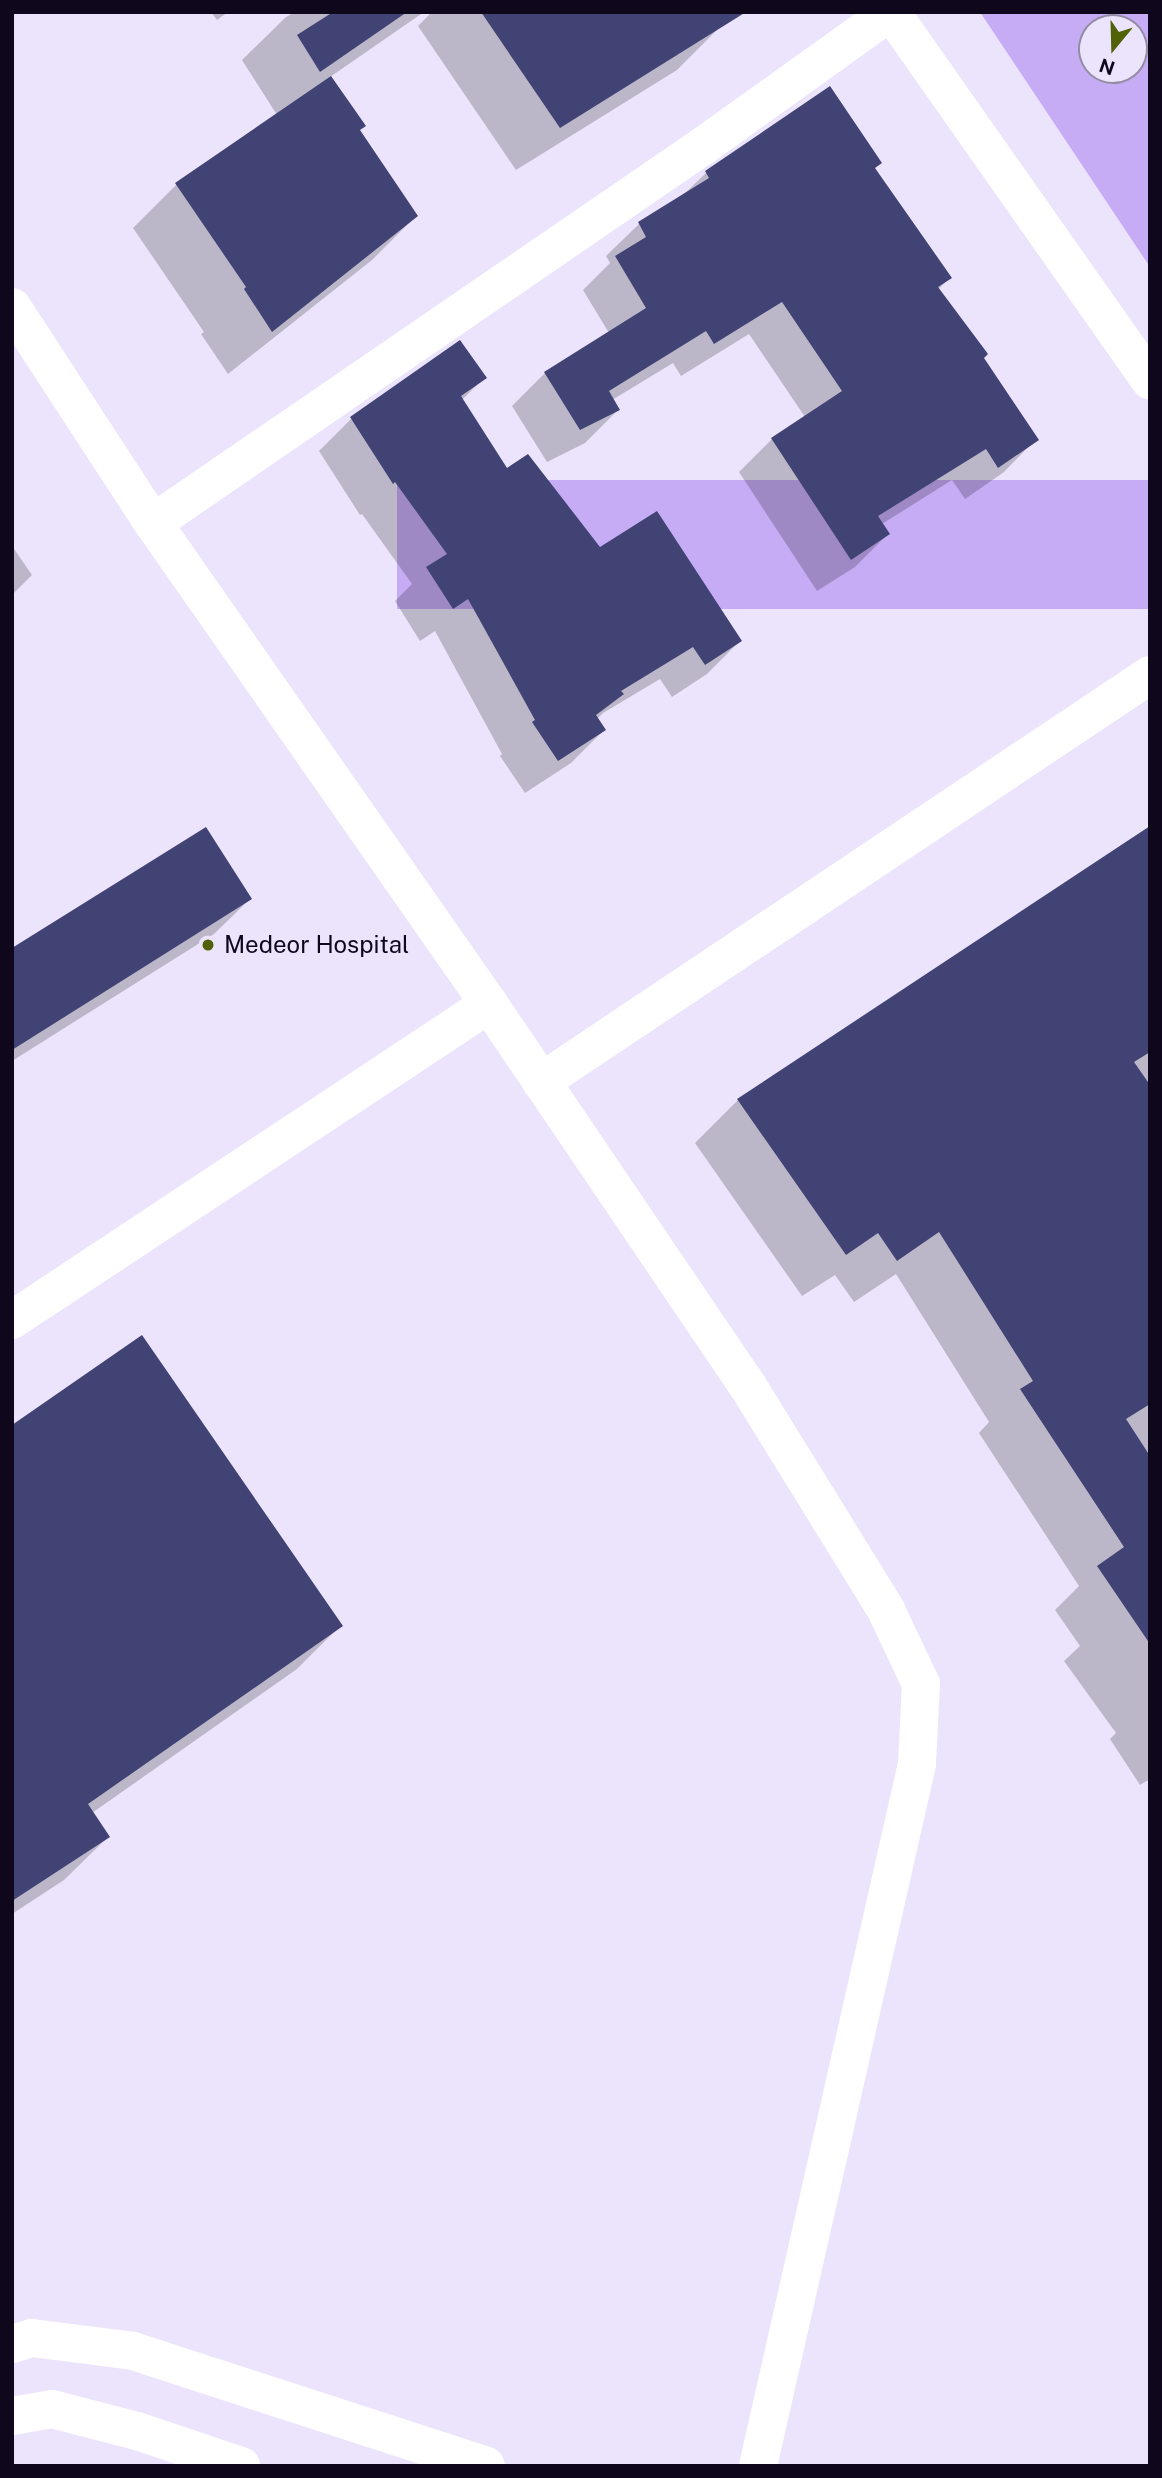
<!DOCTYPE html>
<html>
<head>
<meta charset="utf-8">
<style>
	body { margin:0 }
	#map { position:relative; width:1162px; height:2478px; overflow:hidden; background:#ece4fc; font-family:"Public Sans",sans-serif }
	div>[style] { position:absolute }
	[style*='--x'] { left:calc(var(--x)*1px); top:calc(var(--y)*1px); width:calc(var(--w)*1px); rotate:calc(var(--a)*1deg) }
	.green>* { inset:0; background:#c6acf5; transform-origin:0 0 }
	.shadow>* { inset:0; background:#0003 }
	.building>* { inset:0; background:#414374 }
	.minor>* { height:38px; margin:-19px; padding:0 19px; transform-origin:19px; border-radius:19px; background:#fff }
	.dots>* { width:19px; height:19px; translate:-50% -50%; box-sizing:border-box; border:4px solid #ece4fc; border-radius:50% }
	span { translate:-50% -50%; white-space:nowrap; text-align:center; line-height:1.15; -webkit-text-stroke:7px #ece4fc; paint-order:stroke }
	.poi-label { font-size:24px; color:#0f071b }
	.left { translate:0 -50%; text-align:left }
	.frame { position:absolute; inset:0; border:14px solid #0f071b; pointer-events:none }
	.north { position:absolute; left:1078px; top:14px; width:70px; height:70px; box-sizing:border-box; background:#ece4fc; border:2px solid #948ca2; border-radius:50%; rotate:199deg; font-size:19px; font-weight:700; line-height:28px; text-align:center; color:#0f071b }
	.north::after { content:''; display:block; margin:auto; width:24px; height:32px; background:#516105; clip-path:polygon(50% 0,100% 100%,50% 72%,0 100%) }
</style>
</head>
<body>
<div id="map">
	<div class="green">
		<i style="clip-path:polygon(evenodd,980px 12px,1150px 12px,1150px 267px,980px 12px,1092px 28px,1134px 28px,1134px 70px,1092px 70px,1092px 28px)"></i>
		<i style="left:1150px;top:480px;width:129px;height:753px;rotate:90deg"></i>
	</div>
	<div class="shadow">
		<i style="clip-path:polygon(211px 12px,228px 12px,217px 20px)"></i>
		<i style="clip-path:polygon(295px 12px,424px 12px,330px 77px,359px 131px,416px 216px,372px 260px,228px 374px,201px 334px,204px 332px,133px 228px,176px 185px,277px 115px,242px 60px,286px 17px)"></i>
		<i style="clip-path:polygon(432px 12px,711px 12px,720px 27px,677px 70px,516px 170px,418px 26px)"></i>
		<i style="clip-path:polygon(830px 88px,874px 169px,949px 278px,938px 290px,1036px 439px,1004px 472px,965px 499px,952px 480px,882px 524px,888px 534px,855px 567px,817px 591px,739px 472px,772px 439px,805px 417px,749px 334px,681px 376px,673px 363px,612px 400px,618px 410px,585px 443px,547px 462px,512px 406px,545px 373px,609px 333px,583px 290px,610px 263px,606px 256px,639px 224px,680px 198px,706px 173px)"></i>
		<i style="clip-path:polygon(484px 378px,462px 400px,506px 471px,600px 550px,740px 641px,707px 674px,672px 697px,660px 679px,603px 713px,597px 719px,604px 730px,571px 763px,525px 793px,500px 756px,502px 754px,435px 631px,420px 641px,395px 601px,412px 584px,362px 514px,360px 515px,319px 451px,352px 418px)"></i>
		<i style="clip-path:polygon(12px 546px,32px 575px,12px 595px)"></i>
		<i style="clip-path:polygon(1150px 828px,1150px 1779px,1140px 1785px,1110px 1739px,1116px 1733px,1064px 1661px,1080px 1646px,1055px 1610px,1079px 1586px,979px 1433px,989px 1422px,896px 1274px,854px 1302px,835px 1275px,802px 1296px,695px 1143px,738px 1100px)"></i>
		<i style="clip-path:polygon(250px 899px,214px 934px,12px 1061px,12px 950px)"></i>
		<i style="clip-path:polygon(12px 1427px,340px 1626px,297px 1669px,92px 1813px,108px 1837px,64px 1880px,12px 1914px)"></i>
	</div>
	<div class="building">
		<i style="clip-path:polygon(333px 12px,407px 12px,320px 72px,297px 35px)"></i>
		<i style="clip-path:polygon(481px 12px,746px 12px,560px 128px)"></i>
		<i style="clip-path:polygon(331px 76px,366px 126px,360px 130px,418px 216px,272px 332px,244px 289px,246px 287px,175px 183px)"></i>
		<i style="clip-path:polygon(830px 86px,882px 163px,875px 168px,952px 278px,938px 287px,988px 354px,984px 358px,1039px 440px,998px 468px,986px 449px,878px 516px,890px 534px,851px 560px,771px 438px,842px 391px,782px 302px,714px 344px,706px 331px,609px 391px,620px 410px,580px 430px,544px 372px,646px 308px,615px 256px,646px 237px,638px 222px,709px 178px,705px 171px)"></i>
		<i style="clip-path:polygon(460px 340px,487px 378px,461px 396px,507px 468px,528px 454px,600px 547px,657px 511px,742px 641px,705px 665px,693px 647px,621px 691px,624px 694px,596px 715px,606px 730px,558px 761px,532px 722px,535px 720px,468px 599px,453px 609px,426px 567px,447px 554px,395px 482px,393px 484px,350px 417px)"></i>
		<i style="clip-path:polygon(1150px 826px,1150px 1052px,1134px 1062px,1150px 1085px,1150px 1404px,1126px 1419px,1150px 1456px,1150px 1644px,1097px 1566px,1124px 1547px,1020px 1389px,1033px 1381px,939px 1232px,897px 1261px,878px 1233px,846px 1255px,737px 1099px)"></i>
		<i style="clip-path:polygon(206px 827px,252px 899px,12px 1050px,12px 948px)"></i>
		<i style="clip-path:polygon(142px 1335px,343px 1626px,88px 1804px,110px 1837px,12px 1901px,12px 1425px)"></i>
	</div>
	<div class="minor">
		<i style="--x:891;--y:12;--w:450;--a:54.9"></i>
		<i style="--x:12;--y:307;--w:258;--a:56.9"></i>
		<i style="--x:153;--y:523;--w:587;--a:55.06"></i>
		<i style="--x:489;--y:1004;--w:458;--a:55.9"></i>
		<i style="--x:746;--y:1383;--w:267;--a:58.3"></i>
		<i style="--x:886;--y:1610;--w:82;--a:64.7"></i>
		<i style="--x:921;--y:1684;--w:80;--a:92.9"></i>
		<i style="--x:917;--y:1764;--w:720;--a:102.76"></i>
		<i style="--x:153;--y:523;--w:667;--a:-34.43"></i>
		<i style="--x:703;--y:146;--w:230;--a:-35.6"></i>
		<i style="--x:541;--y:1082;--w:732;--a:-33.76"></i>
		<i style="--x:12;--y:1320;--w:572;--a:-33.52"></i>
		<i style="--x:12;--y:2344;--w:21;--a:-17"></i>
		<i style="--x:32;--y:2338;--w:102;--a:7.3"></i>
		<i style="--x:133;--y:2351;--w:371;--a:18"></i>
		<i style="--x:12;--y:2416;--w:41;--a:-9.9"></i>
		<i style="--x:52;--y:2409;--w:88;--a:14.5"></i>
		<i style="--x:137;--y:2431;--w:110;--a:18.6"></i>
	</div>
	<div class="dots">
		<i style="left:208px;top:945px;background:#516105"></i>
	</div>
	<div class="poi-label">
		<span class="left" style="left:224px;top:945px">Medeor Hospital</span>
	</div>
	<div class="frame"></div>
	<div class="north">N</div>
</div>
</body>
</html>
